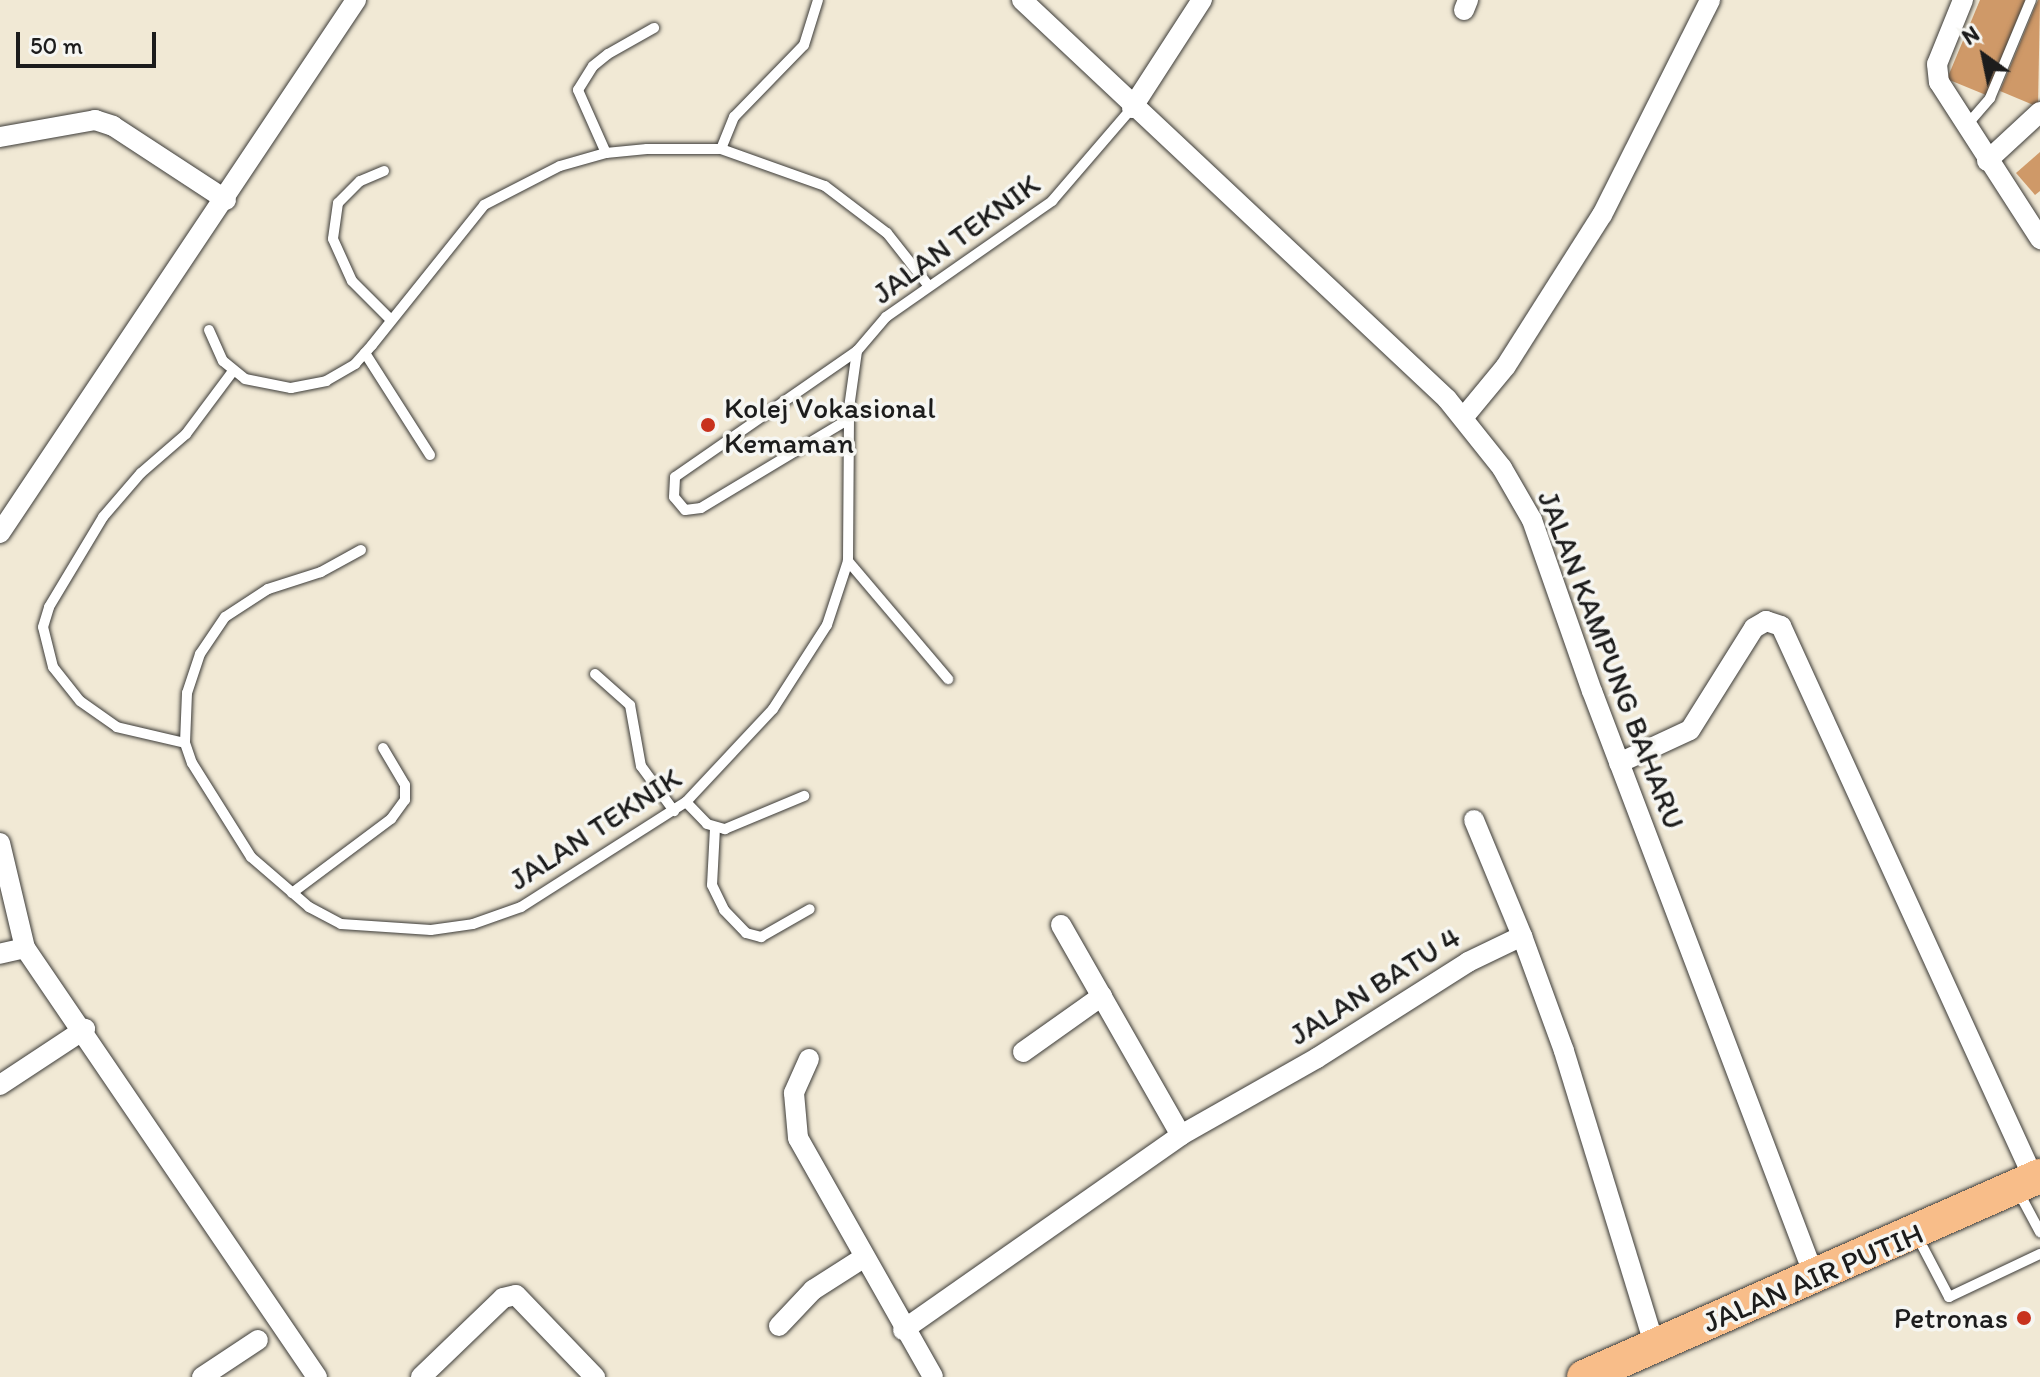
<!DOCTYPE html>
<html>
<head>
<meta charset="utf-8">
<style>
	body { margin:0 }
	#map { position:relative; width:2040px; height:1377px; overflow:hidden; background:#f1e9d5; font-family:Itim,sans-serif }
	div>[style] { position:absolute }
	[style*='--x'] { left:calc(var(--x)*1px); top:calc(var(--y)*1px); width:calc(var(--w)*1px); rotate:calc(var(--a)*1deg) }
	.building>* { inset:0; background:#cf9968 }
	.roads { filter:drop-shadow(0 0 2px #3c3b38) drop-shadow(0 0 2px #3c3b38) }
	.lane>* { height:10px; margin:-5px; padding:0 5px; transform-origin:5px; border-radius:5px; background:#fff }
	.street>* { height:20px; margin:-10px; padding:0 10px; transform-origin:10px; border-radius:10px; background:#fff }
	.primary>* { height:34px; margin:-17px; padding:0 17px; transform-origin:17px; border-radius:17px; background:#f8bd89 }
	.dots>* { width:22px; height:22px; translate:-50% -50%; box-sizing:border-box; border:4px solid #f6f6f2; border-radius:50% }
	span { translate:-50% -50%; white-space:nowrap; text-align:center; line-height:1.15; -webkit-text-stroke:7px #f6f6f2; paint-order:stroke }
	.street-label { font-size:30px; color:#1c1c1c }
	.poi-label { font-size:30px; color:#1c1c1c }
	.left { translate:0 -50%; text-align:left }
	.right { translate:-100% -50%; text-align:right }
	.north { position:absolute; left:1944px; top:16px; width:80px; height:80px; -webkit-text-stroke:6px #f6f6f2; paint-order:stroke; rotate:327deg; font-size:22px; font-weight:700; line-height:32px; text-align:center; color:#1c1c1c }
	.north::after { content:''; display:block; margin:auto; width:28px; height:36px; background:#1c1c1c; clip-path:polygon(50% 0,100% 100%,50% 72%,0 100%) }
	.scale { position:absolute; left:16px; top:32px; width:140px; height:36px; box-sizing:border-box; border:4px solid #1c1c1c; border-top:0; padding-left:10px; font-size:24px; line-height:28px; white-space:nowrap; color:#1c1c1c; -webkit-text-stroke:6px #f6f6f2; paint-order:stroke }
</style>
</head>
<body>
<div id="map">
	<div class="building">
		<i style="clip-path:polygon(1980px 0,2025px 0,1986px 95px,1947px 79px)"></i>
		<i style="clip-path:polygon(2038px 0,2040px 0,2038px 107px,2000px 91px)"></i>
		<i style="clip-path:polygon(2040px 152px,2040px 191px,2035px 195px,2016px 173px)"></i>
	</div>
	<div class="roads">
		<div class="lane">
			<i style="--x:1966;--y:126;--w:37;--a:-49"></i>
			<i style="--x:1990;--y:98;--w:106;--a:-67.3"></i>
			<i style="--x:721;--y:149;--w:35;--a:-68"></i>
			<i style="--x:734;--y:117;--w:100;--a:-45.8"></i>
			<i style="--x:804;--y:45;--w:47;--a:-72.7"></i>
			<i style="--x:606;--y:153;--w:69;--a:-114"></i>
			<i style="--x:578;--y:90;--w:28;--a:-58"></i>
			<i style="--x:593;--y:66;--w:19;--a:-39"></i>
			<i style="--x:608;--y:54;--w:53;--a:-29.5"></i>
			<i style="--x:384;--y:171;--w:26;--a:157"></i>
			<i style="--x:360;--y:181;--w:31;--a:135"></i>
			<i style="--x:338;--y:203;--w:36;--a:98"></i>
			<i style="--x:333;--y:239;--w:46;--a:65.7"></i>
			<i style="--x:352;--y:281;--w:55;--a:45"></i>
			<i style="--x:209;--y:330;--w:34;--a:66"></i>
			<i style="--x:223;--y:361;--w:28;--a:39"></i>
			<i style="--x:245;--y:379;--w:47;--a:11.1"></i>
			<i style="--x:291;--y:388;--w:36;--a:-11"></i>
			<i style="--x:326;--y:381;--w:34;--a:-30"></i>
			<i style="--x:355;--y:364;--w:25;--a:-48"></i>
			<i style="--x:372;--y:345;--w:179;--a:-51.3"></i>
			<i style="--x:484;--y:205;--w:85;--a:-27.2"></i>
			<i style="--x:560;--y:166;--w:48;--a:-15.8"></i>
			<i style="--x:606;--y:153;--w:41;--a:-5.6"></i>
			<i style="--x:647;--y:149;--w:74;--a:0"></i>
			<i style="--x:721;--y:149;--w:110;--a:19.6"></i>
			<i style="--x:825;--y:186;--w:78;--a:37.2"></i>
			<i style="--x:887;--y:233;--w:66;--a:51.7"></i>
			<i style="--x:365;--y:353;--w:121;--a:57.5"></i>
			<i style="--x:849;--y:419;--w:173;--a:149"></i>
			<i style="--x:701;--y:508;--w:16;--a:173"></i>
			<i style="--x:685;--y:510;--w:17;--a:-130"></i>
			<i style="--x:674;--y:497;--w:20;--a:-87"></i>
			<i style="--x:675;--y:477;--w:221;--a:-34.7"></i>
			<i style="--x:361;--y:550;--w:46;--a:151.2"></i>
			<i style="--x:321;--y:572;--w:56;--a:162.2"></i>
			<i style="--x:268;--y:589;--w:51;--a:146.9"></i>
			<i style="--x:225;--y:617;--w:45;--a:124"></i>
			<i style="--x:200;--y:654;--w:41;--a:108.4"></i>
			<i style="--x:187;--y:693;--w:50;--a:92.3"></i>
			<i style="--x:185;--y:743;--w:21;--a:71"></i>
			<i style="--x:192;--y:763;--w:111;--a:57.9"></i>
			<i style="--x:251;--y:857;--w:77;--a:40.8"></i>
			<i style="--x:309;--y:907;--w:36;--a:28"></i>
			<i style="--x:341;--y:924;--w:90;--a:3.8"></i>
			<i style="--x:431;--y:930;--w:42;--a:-8.1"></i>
			<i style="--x:473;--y:924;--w:51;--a:-19.5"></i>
			<i style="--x:521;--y:907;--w:196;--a:-32.5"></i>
			<i style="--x:686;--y:802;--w:127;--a:-46.9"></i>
			<i style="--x:773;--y:709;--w:100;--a:-57.3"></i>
			<i style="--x:827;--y:625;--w:67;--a:-71.8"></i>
			<i style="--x:848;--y:561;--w:153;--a:-89.6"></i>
			<i style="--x:849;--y:408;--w:58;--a:-82"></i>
			<i style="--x:857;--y:351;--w:45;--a:-49.5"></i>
			<i style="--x:886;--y:317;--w:203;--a:-34.9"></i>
			<i style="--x:1052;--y:201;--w:123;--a:-49.3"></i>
			<i style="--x:848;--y:561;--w:155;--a:49.7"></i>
			<i style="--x:595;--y:674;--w:47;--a:41.5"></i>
			<i style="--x:630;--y:705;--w:62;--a:79.8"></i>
			<i style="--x:641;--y:766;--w:56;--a:53.7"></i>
			<i style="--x:185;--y:743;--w:70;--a:-166.8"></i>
			<i style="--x:117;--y:727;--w:45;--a:-144.9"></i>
			<i style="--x:80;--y:701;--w:43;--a:-128.5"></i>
			<i style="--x:53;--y:667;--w:41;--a:-104"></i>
			<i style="--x:43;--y:627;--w:21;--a:-73"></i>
			<i style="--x:49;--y:607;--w:105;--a:-59"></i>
			<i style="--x:103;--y:517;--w:58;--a:-49.2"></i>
			<i style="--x:141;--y:473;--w:60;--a:-40.9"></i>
			<i style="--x:186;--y:434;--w:79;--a:-53.3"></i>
			<i style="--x:686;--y:802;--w:30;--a:46"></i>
			<i style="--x:707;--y:824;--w:19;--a:16"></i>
			<i style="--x:725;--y:829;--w:86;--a:-22.7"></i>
			<i style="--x:715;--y:828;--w:57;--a:93"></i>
			<i style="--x:712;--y:885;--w:28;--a:64"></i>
			<i style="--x:724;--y:910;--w:32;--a:46"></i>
			<i style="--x:746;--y:933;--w:16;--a:15"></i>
			<i style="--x:761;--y:937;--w:56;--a:-29.7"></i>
			<i style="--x:292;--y:893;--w:124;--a:-36.8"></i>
			<i style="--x:391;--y:819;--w:24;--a:-54"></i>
			<i style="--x:405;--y:800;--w:15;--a:-90"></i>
			<i style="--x:405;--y:785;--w:43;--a:-120.7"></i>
			<i style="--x:2018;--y:1191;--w:47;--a:61.8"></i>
			<i style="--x:1917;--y:1236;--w:69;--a:62.3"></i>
			<i style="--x:1949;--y:1297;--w:101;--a:-25.3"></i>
		</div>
		<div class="street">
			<i style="--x:1022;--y:0;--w:583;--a:43.19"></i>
			<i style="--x:1447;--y:399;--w:88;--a:51.4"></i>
			<i style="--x:1502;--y:468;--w:60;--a:60"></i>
			<i style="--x:1532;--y:520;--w:181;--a:70.7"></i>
			<i style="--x:1592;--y:691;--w:628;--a:69.2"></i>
			<i style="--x:1963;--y:0;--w:69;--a:112.1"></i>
			<i style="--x:1937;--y:64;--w:18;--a:84"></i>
			<i style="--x:1939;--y:82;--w:187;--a:57.2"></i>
			<i style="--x:1464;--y:10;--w:11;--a:-68"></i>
			<i style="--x:1132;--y:108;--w:129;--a:-57.1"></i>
			<i style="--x:0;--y:137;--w:97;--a:-10.1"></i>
			<i style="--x:95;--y:120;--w:19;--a:18"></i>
			<i style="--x:113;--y:126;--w:135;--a:33.2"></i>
			<i style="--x:1987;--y:161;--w:72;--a:-42.8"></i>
			<i style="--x:1463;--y:418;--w:67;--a:-50.4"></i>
			<i style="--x:1506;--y:366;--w:179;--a:-57.6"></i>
			<i style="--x:1602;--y:215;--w:241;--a:-63.3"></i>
			<i style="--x:0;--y:533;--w:641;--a:-56.26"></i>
			<i style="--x:1619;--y:763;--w:78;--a:-24.9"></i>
			<i style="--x:1690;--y:730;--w:120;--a:-57.9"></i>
			<i style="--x:1754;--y:628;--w:14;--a:-30"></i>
			<i style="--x:1766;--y:621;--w:16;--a:18"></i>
			<i style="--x:1781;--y:626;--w:608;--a:65.42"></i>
			<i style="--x:1474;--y:820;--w:126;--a:67.5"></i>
			<i style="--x:0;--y:843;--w:108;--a:76.6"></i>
			<i style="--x:25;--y:948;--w:26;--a:167"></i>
			<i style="--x:1061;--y:925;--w:242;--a:60.3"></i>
			<i style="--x:25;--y:948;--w:519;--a:55.76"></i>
			<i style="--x:1023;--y:1052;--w:97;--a:-35.3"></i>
			<i style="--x:809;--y:1059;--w:37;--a:114"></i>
			<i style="--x:794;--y:1093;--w:45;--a:84.9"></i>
			<i style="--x:798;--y:1138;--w:274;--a:60.5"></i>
			<i style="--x:0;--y:1085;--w:102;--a:-33.4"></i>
			<i style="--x:779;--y:1326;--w:50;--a:-46.6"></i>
			<i style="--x:813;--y:1290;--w:59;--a:-32.6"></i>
			<i style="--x:903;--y:1330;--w:340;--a:-35"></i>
			<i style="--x:1181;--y:1135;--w:156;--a:-29.5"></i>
			<i style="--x:1317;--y:1058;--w:179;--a:-32.4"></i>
			<i style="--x:1468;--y:962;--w:60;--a:-25.7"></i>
			<i style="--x:1522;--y:936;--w:122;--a:69.9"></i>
			<i style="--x:1564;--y:1051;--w:309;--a:72.9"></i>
			<i style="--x:202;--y:1377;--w:67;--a:-33.5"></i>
			<i style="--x:421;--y:1377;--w:114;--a:-43.9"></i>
			<i style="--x:503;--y:1298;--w:13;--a:-13"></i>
			<i style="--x:516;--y:1295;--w:114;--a:46.1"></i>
		</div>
		<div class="primary">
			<i style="--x:1584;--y:1377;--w:498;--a:-23.8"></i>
		</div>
	</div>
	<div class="dots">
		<i style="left:708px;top:425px;background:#c8321e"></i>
		<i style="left:2024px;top:1318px;background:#c8321e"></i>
	</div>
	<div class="street-label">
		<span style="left:956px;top:239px;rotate:-36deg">JALAN TEKNIK</span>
		<span style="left:1611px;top:660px;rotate:69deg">JALAN KAMPUNG BAHARU</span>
		<span style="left:595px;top:829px;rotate:-33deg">JALAN TEKNIK</span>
		<span style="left:1375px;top:986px;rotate:-32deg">JALAN BATU 4</span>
		<span style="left:1813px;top:1278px;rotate:-23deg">JALAN AIR PUTIH</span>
	</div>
	<div class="poi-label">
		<span class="left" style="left:724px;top:425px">Kolej Vokasional<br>Kemaman</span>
		<span class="right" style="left:2008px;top:1318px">Petronas</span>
	</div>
	<div class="north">N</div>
	<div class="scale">50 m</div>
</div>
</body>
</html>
